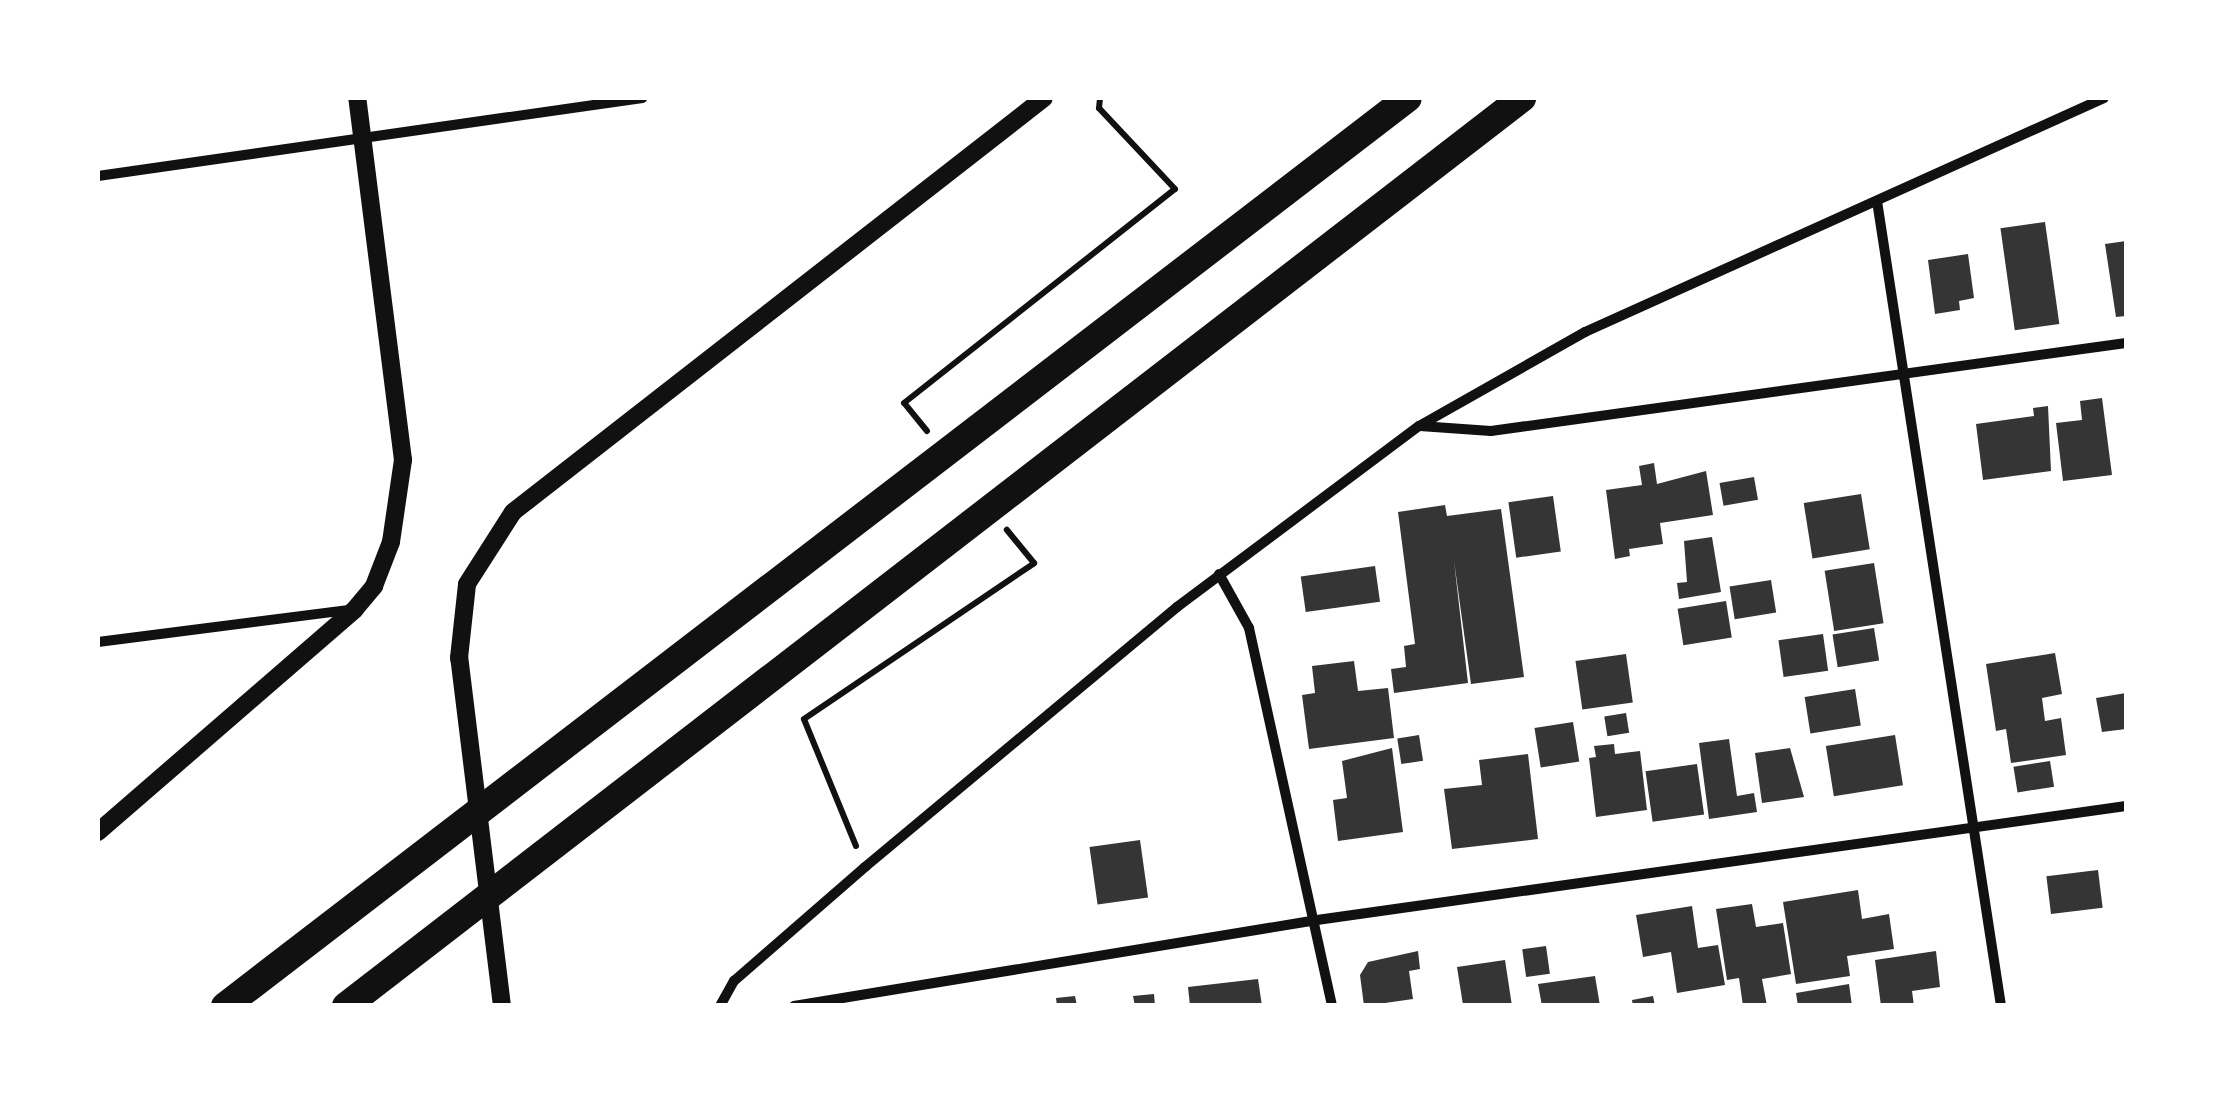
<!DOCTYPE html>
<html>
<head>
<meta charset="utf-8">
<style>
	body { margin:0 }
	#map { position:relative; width:2224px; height:1103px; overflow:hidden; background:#fff; font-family:Cabin,sans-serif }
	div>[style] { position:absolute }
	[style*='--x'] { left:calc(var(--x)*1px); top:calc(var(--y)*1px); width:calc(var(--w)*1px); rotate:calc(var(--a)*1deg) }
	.building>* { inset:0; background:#353535; transform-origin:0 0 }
	.path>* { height:6px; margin:-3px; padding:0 3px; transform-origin:3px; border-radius:3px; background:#111 }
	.minor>* { height:10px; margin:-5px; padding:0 5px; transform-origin:5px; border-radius:5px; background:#111 }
	.tertiary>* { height:18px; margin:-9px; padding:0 9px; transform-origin:9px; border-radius:9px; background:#111 }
	.motorway>* { height:28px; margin:-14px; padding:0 14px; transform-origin:14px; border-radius:14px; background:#111 }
	span { translate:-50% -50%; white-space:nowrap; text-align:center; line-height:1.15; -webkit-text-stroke:10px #fff; paint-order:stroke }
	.frame { position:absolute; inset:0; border:100px solid #fff; pointer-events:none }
</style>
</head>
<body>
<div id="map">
	<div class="building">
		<i style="left:2045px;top:222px;width:103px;height:45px;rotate:82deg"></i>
		<i style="clip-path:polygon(2126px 241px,2126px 316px,2116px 317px,2105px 244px)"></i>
		<i style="clip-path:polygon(1968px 254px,1974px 298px,1959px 301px,1960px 310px,1935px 314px,1928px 260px)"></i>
		<i style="clip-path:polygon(2102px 398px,2112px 475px,2063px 481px,2056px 423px,2082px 420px,2080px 401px)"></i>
		<i style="clip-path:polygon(2048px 406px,2051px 471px,1983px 480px,1976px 424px,2034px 416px,2033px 408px)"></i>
		<i style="clip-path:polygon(1654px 463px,1657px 484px,1706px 471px,1713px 515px,1660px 523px,1663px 544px,1629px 549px,1630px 556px,1615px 559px,1606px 490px,1642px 485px,1639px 466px)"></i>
		<i style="left:1754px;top:477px;width:23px;height:35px;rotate:80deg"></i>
		<i style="left:1861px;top:494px;width:56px;height:58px;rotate:81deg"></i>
		<i style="left:1553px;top:496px;width:56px;height:45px;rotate:82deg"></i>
		<i style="clip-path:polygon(1445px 505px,1447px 516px,1501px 509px,1524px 677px,1471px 684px,1454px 561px,1468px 683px,1394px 693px,1391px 669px,1406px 667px,1404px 646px,1415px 644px,1398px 512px)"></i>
		<i style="clip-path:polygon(1712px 537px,1721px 592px,1679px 599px,1677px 583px,1687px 582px,1684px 541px)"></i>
		<i style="left:1874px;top:563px;width:61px;height:50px;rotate:81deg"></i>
		<i style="left:1375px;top:566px;width:36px;height:75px;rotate:82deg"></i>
		<i style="left:1771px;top:580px;width:33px;height:42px;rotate:81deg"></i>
		<i style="left:1726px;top:601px;width:37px;height:49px;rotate:81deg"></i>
		<i style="left:1874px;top:628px;width:33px;height:42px;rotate:81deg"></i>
		<i style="left:1823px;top:634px;width:37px;height:45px;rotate:82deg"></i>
		<i style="clip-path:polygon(2055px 653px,2062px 694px,2042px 698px,2045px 721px,2061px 718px,2066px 755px,2011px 763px,2006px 729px,1996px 731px,1986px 664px)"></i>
		<i style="left:1626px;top:654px;width:49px;height:51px;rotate:82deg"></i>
		<i style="clip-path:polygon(1354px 661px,1358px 691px,1388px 688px,1394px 738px,1309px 749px,1302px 695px,1315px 693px,1312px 666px)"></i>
		<i style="left:1855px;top:689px;width:37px;height:51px;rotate:81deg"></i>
		<i style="clip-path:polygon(2126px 693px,2126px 729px,2102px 732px,2096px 698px)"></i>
		<i style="left:1626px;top:713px;width:20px;height:22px;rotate:81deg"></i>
		<i style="left:1573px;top:722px;width:40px;height:39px;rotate:81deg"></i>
		<i style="left:1419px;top:735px;width:26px;height:22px;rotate:81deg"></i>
		<i style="left:1895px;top:735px;width:51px;height:70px;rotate:81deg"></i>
		<i style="clip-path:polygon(1729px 739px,1737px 796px,1754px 793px,1757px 812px,1709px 819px,1699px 743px)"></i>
		<i style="clip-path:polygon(1614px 744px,1615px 754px,1640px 751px,1647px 810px,1596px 817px,1589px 758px,1596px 757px,1594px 746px)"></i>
		<i style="clip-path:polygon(1392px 748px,1403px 832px,1338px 841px,1333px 800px,1347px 798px,1342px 761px)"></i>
		<i style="clip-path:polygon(1790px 748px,1804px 797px,1762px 803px,1755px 753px)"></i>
		<i style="clip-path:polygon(1528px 754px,1538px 839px,1452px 849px,1444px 789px,1482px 785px,1479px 760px)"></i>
		<i style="left:2050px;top:761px;width:26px;height:37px;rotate:81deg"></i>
		<i style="left:1697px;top:764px;width:51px;height:52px;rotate:82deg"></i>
		<i style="left:1140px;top:840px;width:58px;height:51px;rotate:82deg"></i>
		<i style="left:2098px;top:870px;width:38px;height:52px;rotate:83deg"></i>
		<i style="clip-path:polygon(1858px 890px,1862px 919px,1889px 914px,1894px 949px,1847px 956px,1850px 976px,1796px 984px,1783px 902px)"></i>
		<i style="clip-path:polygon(1752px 904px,1756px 927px,1783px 923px,1791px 974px,1762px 979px,1767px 1006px,1743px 1006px,1739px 978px,1727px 980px,1716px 909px)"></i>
		<i style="clip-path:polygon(1692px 906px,1698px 948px,1718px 945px,1725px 985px,1677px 993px,1671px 952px,1643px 957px,1636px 915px)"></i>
		<i style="left:1546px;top:946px;width:28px;height:24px;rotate:82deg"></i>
		<i style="clip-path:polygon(1418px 951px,1420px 969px,1409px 971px,1413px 999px,1364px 1006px,1360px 975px,1368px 962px)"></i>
		<i style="clip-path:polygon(1936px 951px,1940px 987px,1912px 991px,1914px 1006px,1881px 1006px,1875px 960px)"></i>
		<i style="clip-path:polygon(1505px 960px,1512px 1006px,1463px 1005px,1457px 967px)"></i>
		<i style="clip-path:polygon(1595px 976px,1600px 1006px,1542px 1006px,1538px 984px)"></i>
		<i style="clip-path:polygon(1258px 979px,1262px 1006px,1190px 1006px,1188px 987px)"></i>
		<i style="clip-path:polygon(1849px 984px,1852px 1006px,1798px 1006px,1796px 993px)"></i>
		<i style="clip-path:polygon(1154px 994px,1155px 1006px,1135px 1006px,1133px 996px)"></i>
		<i style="clip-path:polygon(1075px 996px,1077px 1006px,1057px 1006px,1056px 998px)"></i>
		<i style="clip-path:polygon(1653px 996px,1655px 1006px,1633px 1006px,1632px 1000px)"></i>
	</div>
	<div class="path">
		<i style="--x:927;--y:431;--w:36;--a:-129"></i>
		<i style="--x:904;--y:403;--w:345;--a:-38.3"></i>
		<i style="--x:1175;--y:189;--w:111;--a:-133.2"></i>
		<i style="--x:1099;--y:108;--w:10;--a:-84"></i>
		<i style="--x:856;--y:846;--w:137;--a:-112.3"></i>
		<i style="--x:804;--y:719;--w:278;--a:-34.1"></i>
		<i style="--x:1034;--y:563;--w:43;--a:-129.3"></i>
	</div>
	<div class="minor">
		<i style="--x:98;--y:176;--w:550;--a:-8.16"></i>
		<i style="--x:1877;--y:201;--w:814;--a:81.24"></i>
		<i style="--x:1420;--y:426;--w:71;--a:4"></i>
		<i style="--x:1491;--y:431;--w:641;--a:-7.89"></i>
		<i style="--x:1219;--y:574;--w:62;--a:60.9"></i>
		<i style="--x:1249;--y:628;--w:387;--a:77.6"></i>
		<i style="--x:98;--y:642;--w:253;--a:-7.3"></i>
		<i style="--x:720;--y:1006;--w:29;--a:-61"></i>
		<i style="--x:734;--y:981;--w:174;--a:-41"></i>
		<i style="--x:865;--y:867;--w:406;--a:-39.8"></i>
		<i style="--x:1177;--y:607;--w:302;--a:-36.8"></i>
		<i style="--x:1419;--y:426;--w:191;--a:-29.5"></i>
		<i style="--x:1585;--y:332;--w:569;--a:-24.27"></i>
		<i style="--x:794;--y:1006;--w:530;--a:-9.34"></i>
		<i style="--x:1317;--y:920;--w:817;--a:-8.02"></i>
	</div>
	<div class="tertiary">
		<i style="--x:98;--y:832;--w:340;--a:-40.9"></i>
		<i style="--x:355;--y:609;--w:30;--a:-50"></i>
		<i style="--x:374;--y:586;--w:47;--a:-68.9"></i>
		<i style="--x:391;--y:542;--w:83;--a:-81.7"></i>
		<i style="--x:403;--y:460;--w:365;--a:-97.2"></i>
		<i style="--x:502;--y:1006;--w:351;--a:-97"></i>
		<i style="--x:459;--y:658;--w:74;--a:-83.8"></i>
		<i style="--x:467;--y:584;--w:85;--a:-57.4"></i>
		<i style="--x:513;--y:512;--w:673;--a:-37.94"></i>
	</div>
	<div class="motorway">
		<i style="--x:225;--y:1006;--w:1491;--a:-37.51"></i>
		<i style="--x:346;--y:1006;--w:1486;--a:-37.67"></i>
	</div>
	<div class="frame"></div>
</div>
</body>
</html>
